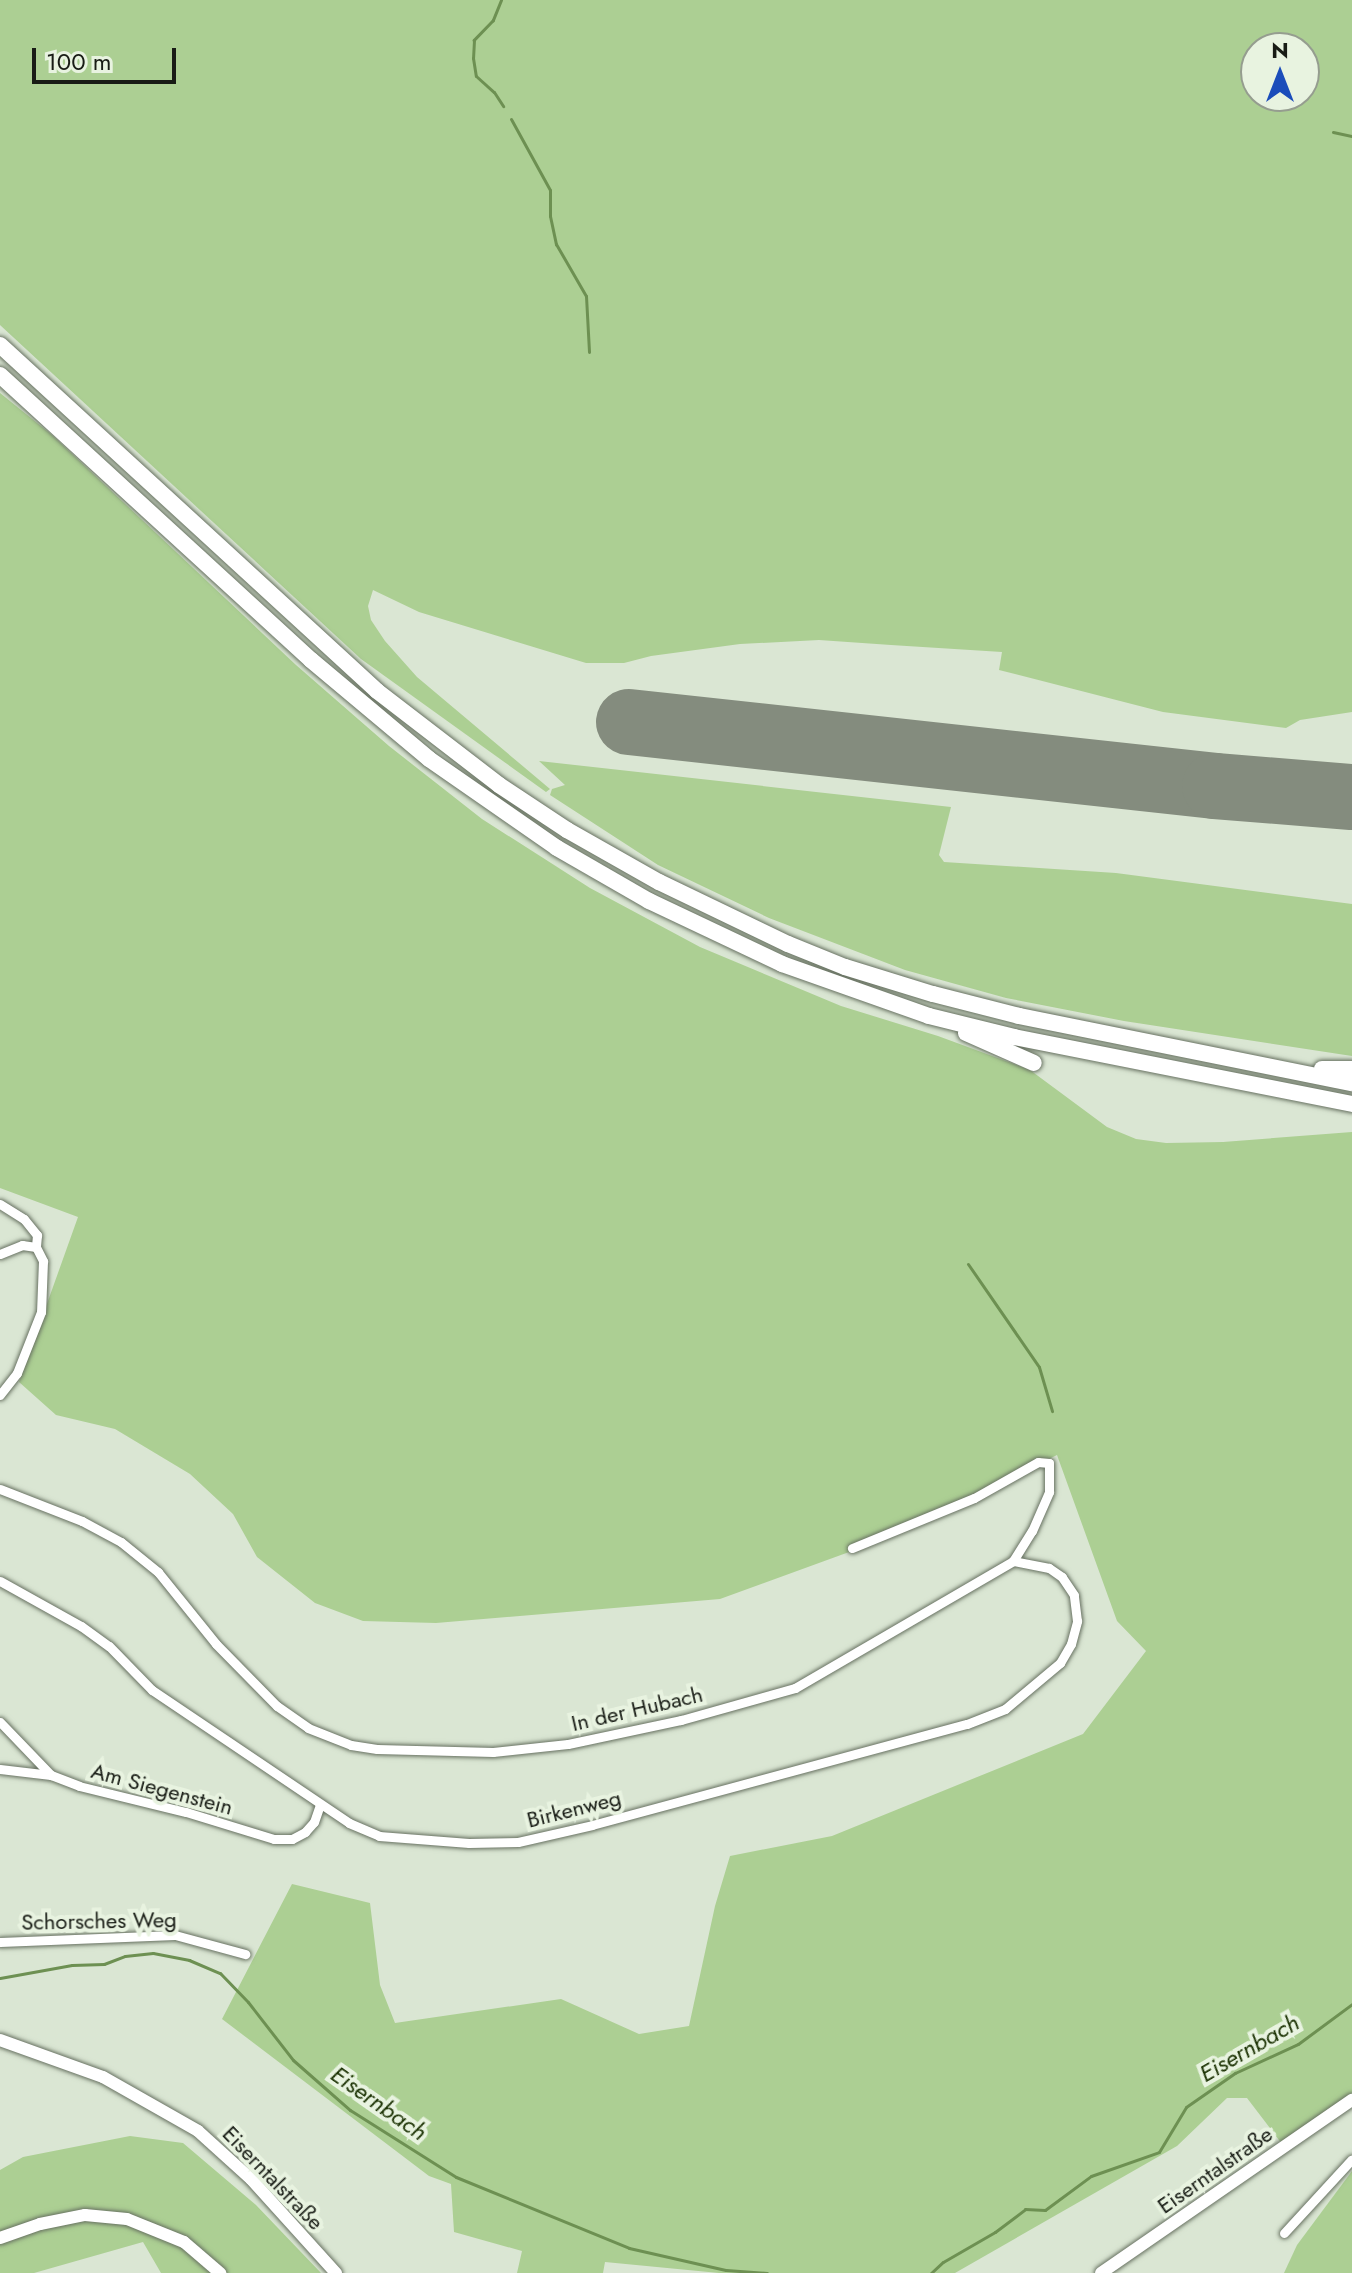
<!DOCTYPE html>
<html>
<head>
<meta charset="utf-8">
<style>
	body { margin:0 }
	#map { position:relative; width:1352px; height:2273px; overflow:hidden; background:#dae6d3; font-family:Jost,sans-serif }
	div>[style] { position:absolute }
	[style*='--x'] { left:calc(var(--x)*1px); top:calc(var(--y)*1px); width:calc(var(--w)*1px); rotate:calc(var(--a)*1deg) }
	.green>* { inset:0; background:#accf93 }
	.stream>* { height:3px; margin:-1.5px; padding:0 1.5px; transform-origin:1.5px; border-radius:1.5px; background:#6d9052 }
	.runway>* { height:66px; margin:-33px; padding:0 33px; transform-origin:33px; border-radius:33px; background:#848c7e }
	.roads { filter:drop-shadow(0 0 2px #677161) drop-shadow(0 0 2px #677161) }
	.street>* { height:9px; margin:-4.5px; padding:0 4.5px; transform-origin:4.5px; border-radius:4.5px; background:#fff }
	.secondary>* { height:12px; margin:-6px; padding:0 6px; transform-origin:6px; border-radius:6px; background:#fff }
	.highway>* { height:16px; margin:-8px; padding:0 8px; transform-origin:8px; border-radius:8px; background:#fff }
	span { translate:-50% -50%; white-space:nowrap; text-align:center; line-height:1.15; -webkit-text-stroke:8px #e8f3e0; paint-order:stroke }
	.street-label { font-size:22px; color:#181c15 }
	.water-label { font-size:24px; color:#1b3203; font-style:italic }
	.north { position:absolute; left:1240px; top:32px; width:80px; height:80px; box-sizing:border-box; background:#e8f3e0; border:2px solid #959d8f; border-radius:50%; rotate:0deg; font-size:22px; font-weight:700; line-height:32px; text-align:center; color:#181c15 }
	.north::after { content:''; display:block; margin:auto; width:28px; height:36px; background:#1b4dba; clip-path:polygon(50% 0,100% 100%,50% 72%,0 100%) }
	.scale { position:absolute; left:32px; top:48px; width:144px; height:36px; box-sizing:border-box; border:4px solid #181c15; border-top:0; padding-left:10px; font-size:24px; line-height:28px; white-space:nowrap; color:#181c15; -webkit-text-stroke:6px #e8f3e0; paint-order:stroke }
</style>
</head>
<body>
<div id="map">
	<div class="green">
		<i style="clip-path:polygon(evenodd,0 0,1352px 0,1352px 712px,1300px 720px,1286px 728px,1163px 712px,999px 670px,1002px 652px,891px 645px,819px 640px,740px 644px,651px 656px,624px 663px,586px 663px,419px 612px,373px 590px,368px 606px,371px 620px,385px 641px,417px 677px,550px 789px,546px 792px,361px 659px,0 325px,0 0,1256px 48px,1304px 48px,1304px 96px,1256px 96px,1256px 48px)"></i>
		<i style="clip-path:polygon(0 393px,52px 435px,296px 665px,389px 746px,482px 819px,590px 888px,700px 947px,841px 1006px,938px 1036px,1030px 1070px,1107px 1127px,1136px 1139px,1166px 1143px,1223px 1142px,1352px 1132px,1352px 2097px,1282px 2144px,1247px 2098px,1227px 2098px,1177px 2146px,955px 2273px,719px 2273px,605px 2262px,603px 2273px,517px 2273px,522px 2251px,454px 2232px,451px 2184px,429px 2176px,222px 2019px,292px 1884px,370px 1903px,380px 1985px,395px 2023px,561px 1999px,639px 2034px,689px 2026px,715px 1906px,730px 1856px,832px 1836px,1083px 1734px,1146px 1651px,1117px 1621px,1057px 1455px,893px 1536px,720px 1599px,436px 1623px,363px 1621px,315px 1603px,257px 1557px,233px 1514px,190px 1474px,115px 1429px,56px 1415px,19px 1382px,78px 1217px,0 1188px)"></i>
		<i style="clip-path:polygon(539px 761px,951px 807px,939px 855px,944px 862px,1116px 873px,1352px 904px,1352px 1056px,1124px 1021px,1006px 998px,905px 970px,769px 918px,658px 865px,550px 795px,552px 789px,565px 785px)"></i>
		<i style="clip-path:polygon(130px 2136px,183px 2143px,256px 2205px,321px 2273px,161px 2273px,143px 2242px,34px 2273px,0 2273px,0 2170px,23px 2157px)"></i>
		<i style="clip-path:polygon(1352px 2171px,1352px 2273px,1284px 2273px,1297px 2245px)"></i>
	</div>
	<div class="stream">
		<i style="--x:501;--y:0;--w:22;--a:112"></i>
		<i style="--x:493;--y:20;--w:28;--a:134"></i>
		<i style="--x:474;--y:40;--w:18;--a:93"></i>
		<i style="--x:473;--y:58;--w:18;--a:81"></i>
		<i style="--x:476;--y:76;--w:24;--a:42"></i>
		<i style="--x:494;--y:92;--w:17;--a:57"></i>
		<i style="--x:511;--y:119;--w:81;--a:61.2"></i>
		<i style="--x:550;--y:190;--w:26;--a:90"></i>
		<i style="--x:550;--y:216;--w:29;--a:78"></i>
		<i style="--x:556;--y:244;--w:60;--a:60"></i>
		<i style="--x:586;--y:296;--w:56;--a:86.9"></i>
		<i style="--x:1333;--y:132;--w:19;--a:12"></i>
		<i style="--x:968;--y:1264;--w:125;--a:55.4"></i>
		<i style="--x:1039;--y:1367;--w:46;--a:73.5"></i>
		<i style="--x:0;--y:1978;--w:73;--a:-10.2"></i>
		<i style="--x:72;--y:1965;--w:32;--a:-2"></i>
		<i style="--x:104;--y:1964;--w:22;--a:-21"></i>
		<i style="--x:125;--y:1956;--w:28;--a:-6"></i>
		<i style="--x:153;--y:1953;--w:37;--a:11"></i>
		<i style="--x:189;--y:1960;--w:34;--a:23"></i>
		<i style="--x:220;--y:1973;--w:40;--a:46"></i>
		<i style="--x:248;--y:2002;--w:73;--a:52.2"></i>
		<i style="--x:293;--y:2060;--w:76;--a:41.3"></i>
		<i style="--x:350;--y:2110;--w:125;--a:32.3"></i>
		<i style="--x:456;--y:2177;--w:187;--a:22.3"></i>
		<i style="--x:629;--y:2248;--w:99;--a:12.8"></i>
		<i style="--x:726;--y:2270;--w:41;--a:4.2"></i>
		<i style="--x:931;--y:2273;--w:16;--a:-43"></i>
		<i style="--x:943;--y:2262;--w:60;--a:-30"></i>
		<i style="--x:995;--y:2232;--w:38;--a:-37"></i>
		<i style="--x:1025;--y:2209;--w:20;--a:3"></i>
		<i style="--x:1045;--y:2210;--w:57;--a:-36.5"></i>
		<i style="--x:1091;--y:2176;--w:72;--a:-19.4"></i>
		<i style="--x:1159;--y:2152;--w:52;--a:-59"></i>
		<i style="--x:1186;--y:2107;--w:60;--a:-34.8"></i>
		<i style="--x:1235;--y:2073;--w:69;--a:-24.7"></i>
		<i style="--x:1298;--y:2044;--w:67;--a:-36.5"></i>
	</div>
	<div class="runway">
		<i style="--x:629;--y:722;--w:589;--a:6.23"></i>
		<i style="--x:1215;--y:786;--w:137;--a:4.6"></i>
	</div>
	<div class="roads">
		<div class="street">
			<i style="--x:0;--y:1204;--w:28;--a:32"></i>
			<i style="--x:24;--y:1219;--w:21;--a:51"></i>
			<i style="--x:37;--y:1235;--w:12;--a:95"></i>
			<i style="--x:36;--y:1247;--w:16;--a:63"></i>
			<i style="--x:43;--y:1261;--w:51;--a:92.2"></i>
			<i style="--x:41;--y:1312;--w:66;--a:111.5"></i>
			<i style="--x:17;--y:1373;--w:28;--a:128"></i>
			<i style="--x:0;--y:1254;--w:24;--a:-22"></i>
			<i style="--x:22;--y:1245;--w:14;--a:8"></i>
			<i style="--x:0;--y:1489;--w:88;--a:21.3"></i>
			<i style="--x:82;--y:1521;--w:44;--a:28.3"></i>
			<i style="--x:121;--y:1542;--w:48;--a:39"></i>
			<i style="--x:158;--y:1572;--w:92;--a:51.1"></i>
			<i style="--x:216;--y:1644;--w:87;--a:45.5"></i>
			<i style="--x:277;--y:1706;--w:38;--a:35"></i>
			<i style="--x:308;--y:1728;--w:46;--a:21.6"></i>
			<i style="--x:351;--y:1745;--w:26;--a:9"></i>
			<i style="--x:377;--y:1749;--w:116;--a:1.5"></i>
			<i style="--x:493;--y:1752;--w:75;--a:-6.1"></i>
			<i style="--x:568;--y:1744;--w:116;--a:-12"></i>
			<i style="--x:681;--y:1720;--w:118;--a:-15.7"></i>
			<i style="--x:795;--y:1688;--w:252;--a:-30.2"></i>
			<i style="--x:1013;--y:1561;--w:36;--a:-58"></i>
			<i style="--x:1032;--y:1531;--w:43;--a:-66.4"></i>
			<i style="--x:1049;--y:1492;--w:29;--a:-90"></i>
			<i style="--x:1049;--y:1463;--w:11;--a:-175"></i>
			<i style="--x:1038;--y:1462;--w:73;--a:150.6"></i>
			<i style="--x:974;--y:1498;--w:132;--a:157.7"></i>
			<i style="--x:0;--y:1581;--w:93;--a:29.1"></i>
			<i style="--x:81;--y:1626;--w:34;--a:36"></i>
			<i style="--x:109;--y:1646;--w:62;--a:45.7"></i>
			<i style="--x:152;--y:1690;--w:238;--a:34"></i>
			<i style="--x:349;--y:1823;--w:33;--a:23"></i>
			<i style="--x:379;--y:1836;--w:90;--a:4.4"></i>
			<i style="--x:469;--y:1843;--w:49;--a:-1.2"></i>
			<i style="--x:518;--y:1842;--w:76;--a:-12.9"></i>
			<i style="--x:592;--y:1825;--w:388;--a:-15.1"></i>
			<i style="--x:967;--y:1724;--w:41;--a:-21.5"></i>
			<i style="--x:1005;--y:1709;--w:72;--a:-39.9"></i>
			<i style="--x:1060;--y:1663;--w:22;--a:-60"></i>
			<i style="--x:1071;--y:1644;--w:24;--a:-75"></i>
			<i style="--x:1077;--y:1621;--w:26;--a:-97"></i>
			<i style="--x:1074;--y:1595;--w:22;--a:-124"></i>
			<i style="--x:1062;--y:1577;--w:16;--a:-145"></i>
			<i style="--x:1049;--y:1568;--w:37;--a:-169"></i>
			<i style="--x:0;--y:1722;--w:74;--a:46.1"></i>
			<i style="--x:51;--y:1775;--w:30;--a:21"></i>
			<i style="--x:79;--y:1786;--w:110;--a:13.7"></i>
			<i style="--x:186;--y:1812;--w:92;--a:17.1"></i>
			<i style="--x:274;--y:1839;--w:18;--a:0"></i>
			<i style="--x:292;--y:1839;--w:15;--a:-28"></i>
			<i style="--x:305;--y:1832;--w:13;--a:-48"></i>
			<i style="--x:314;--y:1822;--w:18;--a:-71"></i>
			<i style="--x:0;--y:1769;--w:51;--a:6.7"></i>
			<i style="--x:0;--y:1942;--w:175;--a:-2.3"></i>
			<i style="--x:175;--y:1935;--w:73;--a:15.2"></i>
			<i style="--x:1284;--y:2233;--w:100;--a:-47.4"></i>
		</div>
		<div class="secondary">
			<i style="--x:0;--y:2040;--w:109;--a:19.8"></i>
			<i style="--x:103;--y:2077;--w:109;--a:29.6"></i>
			<i style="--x:198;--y:2131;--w:72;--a:42.2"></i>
			<i style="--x:251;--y:2179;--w:127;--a:47.9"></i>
			<i style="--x:0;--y:2238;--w:42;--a:-19.3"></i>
			<i style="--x:40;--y:2224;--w:46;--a:-11.3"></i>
			<i style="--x:85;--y:2215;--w:42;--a:5.4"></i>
			<i style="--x:127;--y:2219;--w:61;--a:22"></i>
			<i style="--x:184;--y:2242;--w:48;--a:40.7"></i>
			<i style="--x:1101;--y:2273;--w:305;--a:-34.6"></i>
		</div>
		<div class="highway">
			<i style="--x:0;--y:345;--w:512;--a:42.54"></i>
			<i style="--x:377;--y:691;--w:154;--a:37.6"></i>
			<i style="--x:499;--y:785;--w:82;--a:33.5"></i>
			<i style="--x:567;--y:830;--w:106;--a:29.5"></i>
			<i style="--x:659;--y:882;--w:143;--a:25.7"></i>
			<i style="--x:788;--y:944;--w:61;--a:22"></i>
			<i style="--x:845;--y:967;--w:92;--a:17.1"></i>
			<i style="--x:933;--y:994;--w:89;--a:14.3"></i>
			<i style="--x:1019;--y:1016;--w:340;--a:11.4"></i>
			<i style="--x:0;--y:375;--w:422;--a:42.5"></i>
			<i style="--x:311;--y:660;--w:154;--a:40"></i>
			<i style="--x:429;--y:759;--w:156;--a:34.8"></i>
			<i style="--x:557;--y:848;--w:106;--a:29.9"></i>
			<i style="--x:649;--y:901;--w:147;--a:25.3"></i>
			<i style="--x:782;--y:964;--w:156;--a:19.5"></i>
			<i style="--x:929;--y:1016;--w:88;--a:13.9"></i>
			<i style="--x:1014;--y:1037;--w:345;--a:11.2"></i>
			<i style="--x:966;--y:1033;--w:74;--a:23.8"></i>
			<i style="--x:1322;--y:1069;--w:30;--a:0"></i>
		</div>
	</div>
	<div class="street-label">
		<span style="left:637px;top:1709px;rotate:-13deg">In der Hubach</span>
		<span style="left:162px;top:1789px;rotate:15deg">Am Siegenstein</span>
		<span style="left:574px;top:1809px;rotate:-14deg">Birkenweg</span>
		<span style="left:99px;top:1921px;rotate:-1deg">Schorsches Weg</span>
		<span style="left:1215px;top:2170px;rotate:-35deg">Eiserntalstraße</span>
		<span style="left:273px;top:2178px;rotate:46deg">Eiserntalstraße</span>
	</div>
	<div class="water-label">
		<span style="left:1249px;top:2048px;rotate:-30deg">Eisernbach</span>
		<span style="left:379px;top:2103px;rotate:35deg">Eisernbach</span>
	</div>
	<div class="north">N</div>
	<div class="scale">100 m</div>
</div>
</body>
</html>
